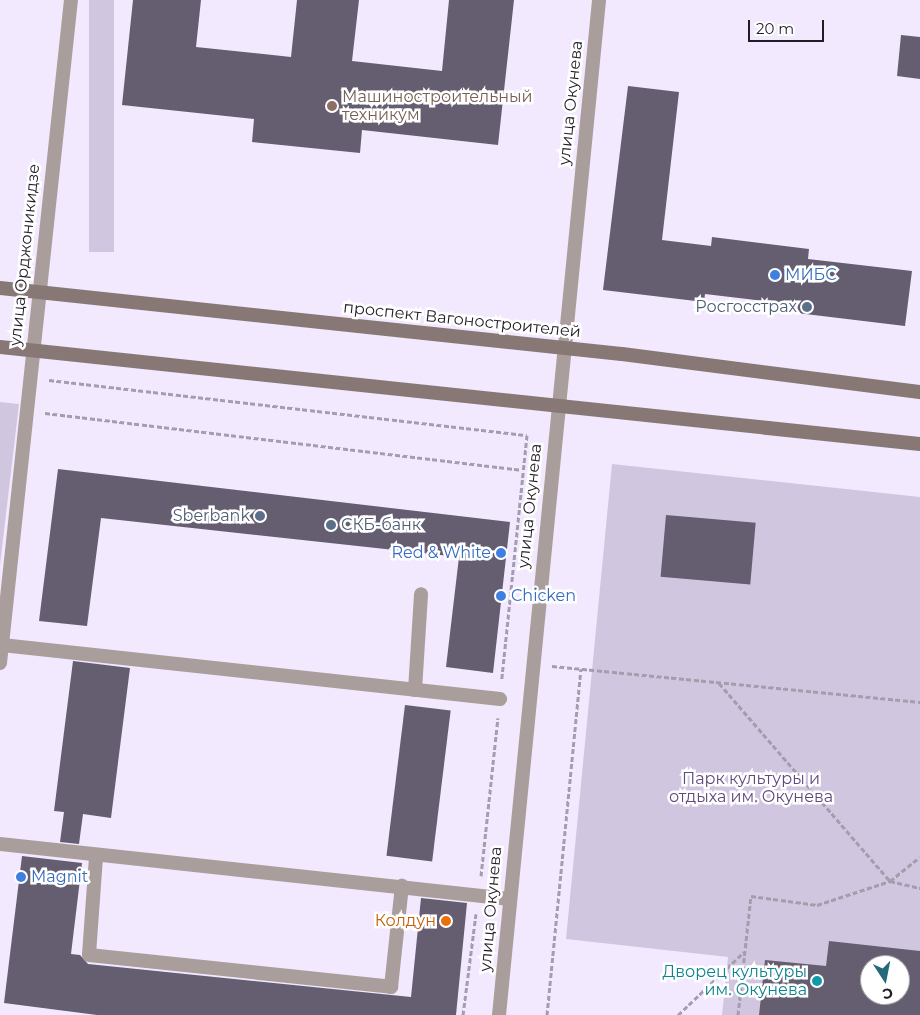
<!DOCTYPE html>
<html>
<head>
<meta charset="utf-8">
<style>
	body { margin:0 }
	#map { position:relative; width:920px; height:1015px; overflow:hidden; background:#f2e9ff; font-family:Montserrat,sans-serif }
	div>[style] { position:absolute }
	[style*='--x'] { left:calc(var(--x)*1px); top:calc(var(--y)*1px); width:calc(var(--w)*1px); rotate:calc(var(--a)*1deg) }
	.green>* { inset:0; background:#d1c6df; transform-origin:0 0 }
	.building>* { inset:0; background:#655d70; transform-origin:0 0 }
	.path>* { height:3px; margin-top:-1.5px; transform-origin:0; background:repeating-linear-gradient(90deg,#a49dad 0 5px,transparent 0 7.5px) }
	.service>* { height:14px; margin:-7px; padding:0 7px; transform-origin:7px; border-radius:7px; background:#a99e9c }
	.minor>* { height:14px; margin:-7px; padding:0 7px; transform-origin:7px; border-radius:7px; background:#a99e9c }
	.tertiary>* { height:14px; margin:-7px; padding:0 7px; transform-origin:7px; border-radius:7px; background:#a99e9c }
	.secondary>* { height:14px; margin:-7px; padding:0 7px; transform-origin:7px; border-radius:7px; background:#887875 }
	.dots>* { width:14px; height:14px; translate:-50% -50%; box-sizing:border-box; border:2px solid #fff; border-radius:50% }
	span { translate:-50% -50%; white-space:nowrap; text-align:center; line-height:1.15; -webkit-text-stroke:5px #fff; paint-order:stroke }
	.education-label { font-size:16px; color:#785e54 }
	.left { translate:0 -50%; text-align:left }
	.street-label { font-size:16px; color:#211d25 }
	.shop-label { font-size:16px; color:#366cbe }
	.right { translate:-100% -50%; text-align:right }
	.service-label { font-size:16px; color:#4e5e75 }
	.park-label { font-size:16px; color:#62497d }
	.food-label { font-size:16px; color:#c56008 }
	.culture-label { font-size:16px; color:#0d838f }
	.north { position:absolute; left:860px; top:955px; width:50px; height:50px; box-sizing:border-box; background:#fff; border:1px solid #a6a5a8; border-radius:50%; rotate:169deg; font-size:14px; font-weight:700; line-height:20px; text-align:center; color:#211d25 }
	.north::after { content:''; display:block; margin:auto; width:18px; height:22px; background:#26697b; clip-path:polygon(50% 0,100% 100%,50% 72%,0 100%) }
	.scale { position:absolute; left:748px; top:20px; width:76px; height:22px; box-sizing:border-box; border:2px solid #211d25; border-top:0; padding-left:6px; font-size:15px; line-height:18px; white-space:nowrap; color:#211d25; -webkit-text-stroke:4px #fff; paint-order:stroke }
</style>
</head>
<body>
<div id="map">
	<div class="green">
		<i style="left:89px;top:0;width:25px;height:252px"></i>
		<i style="clip-path:polygon(0 402px,19px 404px,0 565px)"></i>
		<i style="clip-path:polygon(evenodd,612px 464px,920px 497px,920px 1015px,722px 1015px,728px 957px,566px 939px,612px 464px,870px 965px,900px 965px,900px 995px,870px 995px,870px 965px)"></i>
	</div>
	<div class="building">
		<i style="clip-path:polygon(133px 0,201px 0,196px 47px,291px 57px,297px 0,359px 0,352px 61px,442px 71px,449px 0,514px 0,498px 145px,362px 130px,360px 153px,252px 142px,254px 119px,122px 105px)"></i>
		<i style="clip-path:polygon(901px 35px,920px 37px,920px 79px,897px 76px)"></i>
		<i style="clip-path:polygon(628px 86px,679px 92px,662px 240px,711px 246px,712px 237px,809px 249px,808px 259px,912px 271px,905px 326px,797px 313px,798px 305px,705px 294px,704px 302px,603px 290px)"></i>
		<i style="clip-path:polygon(58px 469px,510px 522px,493px 673px,446px 667px,459px 557px,101px 518px,87px 626px,39px 621px)"></i>
		<i style="left:666px;top:515px;width:90px;height:62px;rotate:5deg"></i>
		<i style="clip-path:polygon(73px 661px,130px 668px,111px 818px,83px 814px,79px 844px,60px 842px,64px 812px,54px 811px)"></i>
		<i style="left:405px;top:705px;width:46px;height:152px;rotate:7deg"></i>
		<i style="clip-path:polygon(22px 856px,82px 863px,71px 954px,80px 955px,88px 964px,411px 997px,421px 898px,467px 903px,456px 1015px,97px 1015px,4px 1003px)"></i>
		<i style="clip-path:polygon(evenodd,829px 941px,920px 951px,920px 1015px,759px 1015px,765px 960px,826px 966px,829px 941px,870px 965px,900px 965px,900px 995px,870px 995px,870px 965px)"></i>
	</div>
	<div class="path">
		<i style="--x:49;--y:380;--w:481;--a:6.6"></i>
		<i style="--x:527;--y:435;--w:245;--a:95.9"></i>
		<i style="--x:45;--y:413;--w:479;--a:6.8"></i>
		<i style="--x:552;--y:666;--w:370;--a:5.6"></i>
		<i style="--x:719;--y:683;--w:262;--a:49.2"></i>
		<i style="--x:890;--y:881;--w:31;--a:13"></i>
		<i style="--x:481;--y:876;--w:159;--a:-83.9"></i>
		<i style="--x:463;--y:1015;--w:102;--a:-82.7"></i>
		<i style="--x:547;--y:1015;--w:348;--a:-84.4"></i>
		<i style="--x:678;--y:1015;--w:91;--a:-43.7"></i>
		<i style="--x:738;--y:1015;--w:120;--a:-83.8"></i>
		<i style="--x:751;--y:896;--w:67;--a:7.8"></i>
		<i style="--x:817;--y:905;--w:77;--a:-18.2"></i>
		<i style="--x:890;--y:881;--w:38;--a:-39"></i>
	</div>
	<div class="service">
		<i style="--x:2;--y:645;--w:501;--a:6.19"></i>
		<i style="--x:415;--y:690;--w:96;--a:-86.4"></i>
		<i style="--x:0;--y:844;--w:513;--a:6.16"></i>
		<i style="--x:96;--y:857;--w:98;--a:94.1"></i>
		<i style="--x:89;--y:955;--w:304;--a:6"></i>
		<i style="--x:391;--y:987;--w:102;--a:-83.8"></i>
	</div>
	<div class="minor">
		<i style="--x:499;--y:1015;--w:1020;--a:-84.37"></i>
	</div>
	<div class="tertiary">
		<i style="--x:0;--y:663;--w:667;--a:-83.89"></i>
	</div>
	<div class="secondary">
		<i style="--x:0;--y:288;--w:625;--a:6.06"></i>
		<i style="--x:622;--y:354;--w:300;--a:7.3"></i>
		<i style="--x:0;--y:347;--w:925;--a:6.02"></i>
	</div>
	<div class="dots">
		<i style="left:332px;top:106px;background:#8d6e63"></i>
		<i style="left:775px;top:275px;background:#3f7fe0"></i>
		<i style="left:807px;top:307px;background:#5c6f8a"></i>
		<i style="left:260px;top:516px;background:#5c6f8a"></i>
		<i style="left:331px;top:525px;background:#5c6f8a"></i>
		<i style="left:501px;top:553px;background:#3f7fe0"></i>
		<i style="left:501px;top:596px;background:#3f7fe0"></i>
		<i style="left:21px;top:877px;background:#3f7fe0"></i>
		<i style="left:446px;top:921px;background:#e8710a"></i>
		<i style="left:817px;top:981px;background:#0f9aa8"></i>
	</div>
	<div class="education-label">
		<span class="left" style="left:342px;top:106px">Машиностроительный<br>техникум</span>
	</div>
	<div class="street-label">
		<span style="left:571px;top:103px;rotate:-84deg">улица Окунева</span>
		<span style="left:25px;top:255px;rotate:-84deg">улица Орджоникидзе</span>
		<span style="left:462px;top:320px;rotate:6deg">проспект Вагоностроителей</span>
		<span style="left:530px;top:506px;rotate:-84deg">улица Окунева</span>
		<span style="left:491px;top:909px;rotate:-85deg">улица Окунева</span>
	</div>
	<div class="shop-label">
		<span class="left" style="left:785px;top:275px">МИБС</span>
		<span class="right" style="left:491px;top:553px">Red &amp; White</span>
		<span class="left" style="left:511px;top:596px">Chicken</span>
		<span class="left" style="left:31px;top:877px">Magnit</span>
	</div>
	<div class="service-label">
		<span class="right" style="left:797px;top:307px">Росгосстрах</span>
		<span class="right" style="left:250px;top:516px">Sberbank</span>
		<span class="left" style="left:341px;top:525px">СКБ-банк</span>
	</div>
	<div class="park-label">
		<span style="left:751px;top:788px">Парк культуры и<br>отдыха им. Окунева</span>
	</div>
	<div class="food-label">
		<span class="right" style="left:436px;top:921px">Колдун</span>
	</div>
	<div class="culture-label">
		<span class="right" style="left:807px;top:981px">Дворец культуры<br>им. Окунева</span>
	</div>
	<div class="north">С</div>
	<div class="scale">20 m</div>
</div>
</body>
</html>
